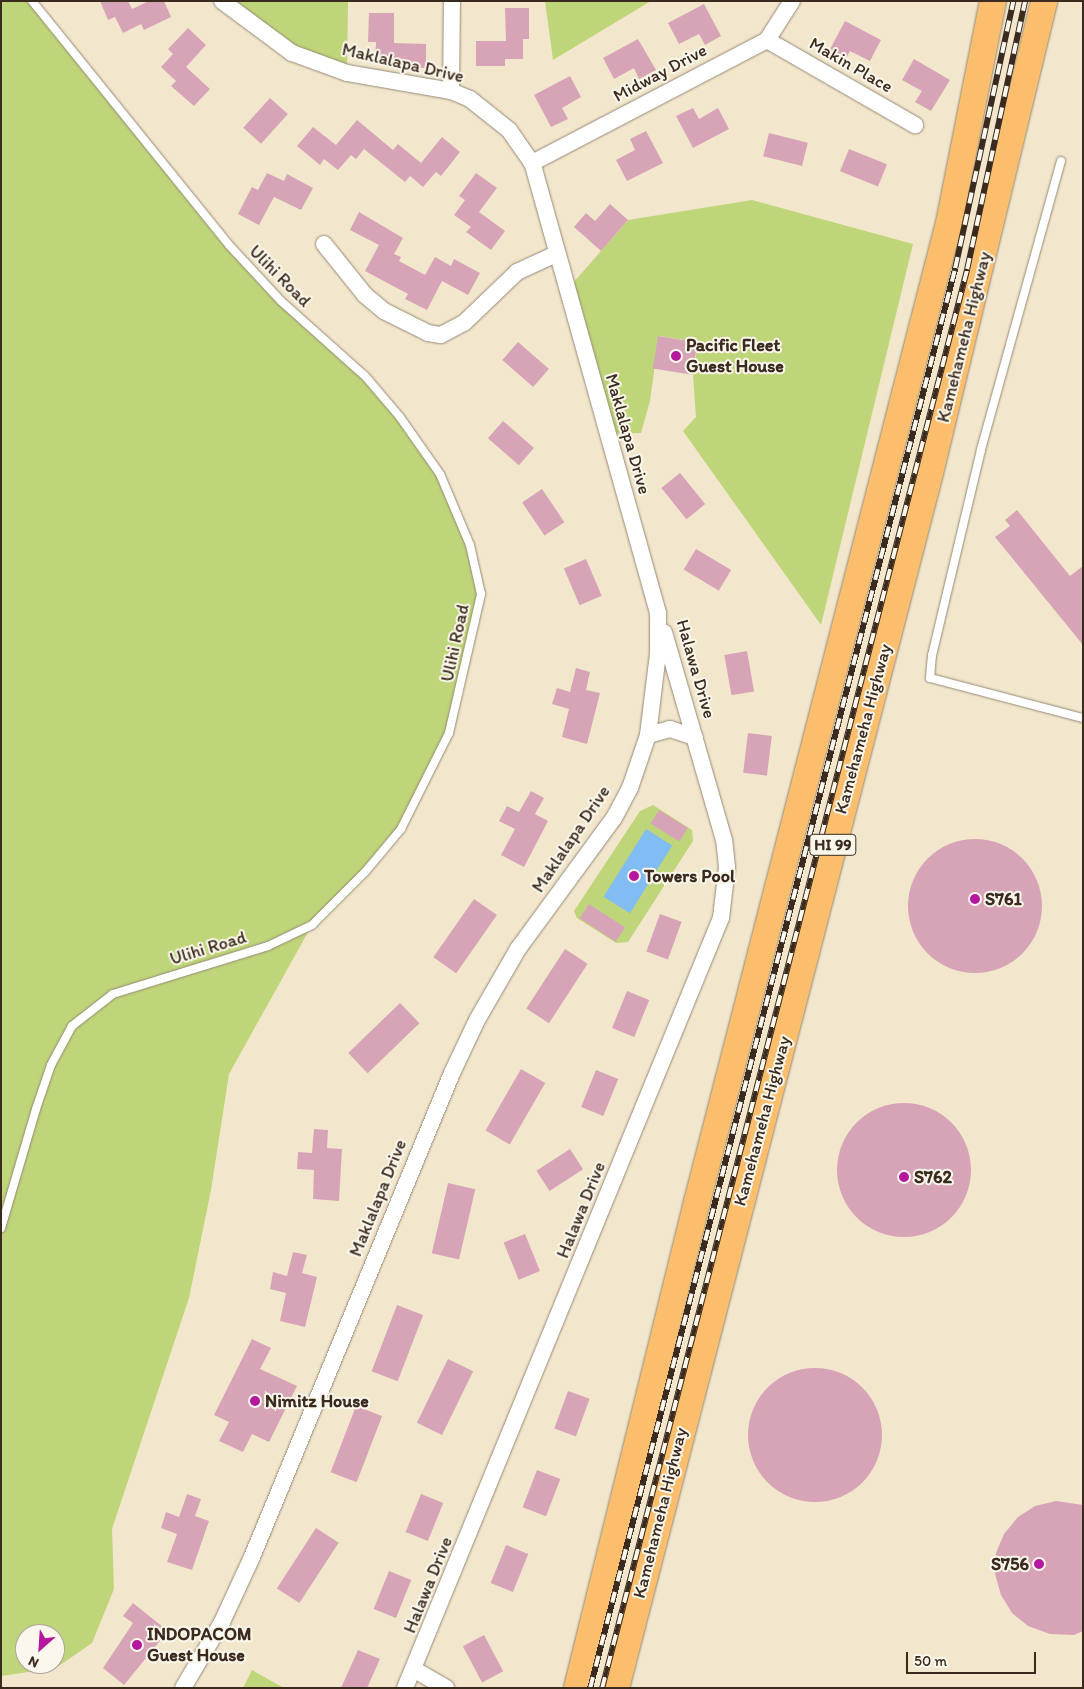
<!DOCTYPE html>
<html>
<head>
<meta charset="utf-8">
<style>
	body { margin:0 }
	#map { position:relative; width:1084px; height:1689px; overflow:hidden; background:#f2e7cd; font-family:Itim,sans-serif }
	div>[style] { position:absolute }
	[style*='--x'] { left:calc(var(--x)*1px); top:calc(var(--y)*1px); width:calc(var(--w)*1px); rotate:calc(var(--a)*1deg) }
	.green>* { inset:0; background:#bfd579 }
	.water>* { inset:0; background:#81bcf3; transform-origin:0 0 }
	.building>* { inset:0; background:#d7a4b7; transform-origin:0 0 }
	.round { border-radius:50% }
	.roads { filter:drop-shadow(0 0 1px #968876) drop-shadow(0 0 1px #968876) }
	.lane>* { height:8px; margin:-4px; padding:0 4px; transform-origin:4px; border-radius:4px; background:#fff }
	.street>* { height:16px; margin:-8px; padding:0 8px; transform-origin:8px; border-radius:8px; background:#fff }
	.primary>* { height:26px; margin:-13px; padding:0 13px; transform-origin:13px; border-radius:13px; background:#fabe6d }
	.rail>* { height:5.5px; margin-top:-2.75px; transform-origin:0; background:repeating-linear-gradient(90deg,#fbf7ec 0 11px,#3b2a1e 0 22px); box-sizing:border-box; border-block:1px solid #3b2a1e }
	.dots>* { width:14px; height:14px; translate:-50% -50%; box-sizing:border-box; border:2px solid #fbf7ec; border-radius:50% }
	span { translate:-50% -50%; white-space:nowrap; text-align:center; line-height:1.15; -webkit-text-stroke:4px #fbf7ec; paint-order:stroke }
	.shield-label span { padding:1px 4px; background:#fbf7ec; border:1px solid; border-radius:4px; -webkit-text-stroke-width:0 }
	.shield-label { font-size:16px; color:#3b2a1e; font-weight:700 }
	.street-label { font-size:18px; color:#3b2a1e }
	.poi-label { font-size:18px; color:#3b2a1e; font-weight:700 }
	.left { translate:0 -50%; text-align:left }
	.right { translate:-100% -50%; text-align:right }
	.frame { position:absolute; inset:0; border:2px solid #3b2a1e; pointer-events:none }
	.north { position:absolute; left:15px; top:1624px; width:50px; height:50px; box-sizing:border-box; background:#fbf7ec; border:1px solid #aea59a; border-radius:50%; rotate:206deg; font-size:14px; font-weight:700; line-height:20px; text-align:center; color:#3b2a1e }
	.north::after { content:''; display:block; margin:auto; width:18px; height:22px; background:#b5179e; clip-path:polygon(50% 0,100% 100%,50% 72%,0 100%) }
	.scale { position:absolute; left:906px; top:1652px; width:130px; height:22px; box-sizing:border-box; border:2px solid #3b2a1e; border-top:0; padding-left:6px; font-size:15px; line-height:18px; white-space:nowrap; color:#3b2a1e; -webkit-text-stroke:4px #fbf7ec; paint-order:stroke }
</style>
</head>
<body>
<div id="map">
	<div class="green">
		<i style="clip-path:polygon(evenodd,1px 1px,32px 1px,141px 138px,281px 301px,366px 377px,440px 474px,470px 545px,481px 594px,449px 733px,401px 829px,312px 925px,229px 1074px,211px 1190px,189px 1298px,112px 1529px,114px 1589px,92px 1643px,56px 1668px,1px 1676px,1px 1px,25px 1634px,55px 1634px,55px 1664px,25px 1664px,25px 1634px)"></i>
		<i style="clip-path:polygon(222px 1px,348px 1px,347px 73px,319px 65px)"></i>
		<i style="clip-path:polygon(545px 1px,651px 1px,553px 60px)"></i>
		<i style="clip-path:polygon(752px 200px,913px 244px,821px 625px,683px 431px,696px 417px,693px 376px,698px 342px,659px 336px,650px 401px,641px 433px,607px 434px,567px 290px,628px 220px)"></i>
		<i style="clip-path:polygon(653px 805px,692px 830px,693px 841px,628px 942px,616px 943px,577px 918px,574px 911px,640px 811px)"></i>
		<i style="clip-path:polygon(252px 1670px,284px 1688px,243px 1688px)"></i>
	</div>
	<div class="water">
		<i style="left:646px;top:829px;width:31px;height:80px;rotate:32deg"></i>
	</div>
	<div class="building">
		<i style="clip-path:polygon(100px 1px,128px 1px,132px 9px,149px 1px,164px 1px,171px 17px,144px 30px,141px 24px,123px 33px,115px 17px,108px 20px)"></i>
		<i style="clip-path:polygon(704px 4px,721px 36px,705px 45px,699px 34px,679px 44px,668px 23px)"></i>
		<i style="clip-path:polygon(505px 8px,529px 8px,529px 39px,523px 39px,523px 59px,505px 59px,505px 66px,476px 66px,476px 41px,506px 41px)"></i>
		<i style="clip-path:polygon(369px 13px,394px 13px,394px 43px,426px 44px,426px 68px,395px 67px,395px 60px,375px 60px,376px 42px,368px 42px)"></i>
		<i style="clip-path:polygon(845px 21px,881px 40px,870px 61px,850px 51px,844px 62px,828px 53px)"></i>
		<i style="clip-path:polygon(188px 28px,206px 45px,186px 67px,210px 89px,194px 106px,171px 86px,176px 81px,161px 67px,173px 54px,168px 49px)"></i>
		<i style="clip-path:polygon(638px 39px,656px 70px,639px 79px,634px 68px,614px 79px,603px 58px)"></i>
		<i style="clip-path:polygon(914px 59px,950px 80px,931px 111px,915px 102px,922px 91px,902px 80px)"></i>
		<i style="clip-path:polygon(570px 76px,581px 97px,562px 108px,568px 119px,551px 127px,534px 95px)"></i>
		<i style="left:270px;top:98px;width:24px;height:40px;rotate:42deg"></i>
		<i style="clip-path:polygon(693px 108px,699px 119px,718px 108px,729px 129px,693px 148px,676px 116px)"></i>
		<i style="clip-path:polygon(357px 120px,393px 150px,398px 144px,421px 163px,442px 137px,460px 152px,441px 176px,436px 172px,423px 187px,410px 176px,405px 182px,364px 149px,356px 159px,351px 155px,338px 170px,324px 159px,320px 165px,297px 146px,313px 127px,336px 145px)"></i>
		<i style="clip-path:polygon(646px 131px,663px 163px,627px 181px,616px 160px,635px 150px,630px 139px)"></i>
		<i style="left:769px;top:133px;width:40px;height:24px;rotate:14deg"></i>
		<i style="left:849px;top:149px;width:41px;height:24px;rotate:22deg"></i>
		<i style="clip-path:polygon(267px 173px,284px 181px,287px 174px,313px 188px,301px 210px,274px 197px,259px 225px,238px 214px,252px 187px,258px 190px)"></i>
		<i style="clip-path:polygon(476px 173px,497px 188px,479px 212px,505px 231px,491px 250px,466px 232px,471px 227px,454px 215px,465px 200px,459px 196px)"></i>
		<i style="clip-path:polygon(610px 204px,628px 220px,601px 251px,574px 227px,586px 213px,595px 221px)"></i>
		<i style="clip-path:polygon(359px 212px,403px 238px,394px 254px,401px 257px,399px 261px,425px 275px,435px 257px,451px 266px,454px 259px,480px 273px,468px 295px,442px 281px,427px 310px,405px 299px,408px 294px,365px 271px,379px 245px,350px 230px)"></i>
		<i style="left:658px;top:336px;width:40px;height:33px;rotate:9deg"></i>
		<i style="left:518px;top:342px;width:41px;height:24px;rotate:41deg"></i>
		<i style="left:503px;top:421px;width:41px;height:23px;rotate:41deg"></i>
		<i style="left:680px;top:473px;width:40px;height:24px;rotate:51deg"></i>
		<i style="left:542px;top:489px;width:40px;height:24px;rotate:56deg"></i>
		<i style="clip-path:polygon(1017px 510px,1070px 576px,1083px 566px,1083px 645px,995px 537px,1010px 526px,1005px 520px)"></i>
		<i style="left:696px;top:549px;width:41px;height:24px;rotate:31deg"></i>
		<i style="left:586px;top:559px;width:40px;height:24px;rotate:67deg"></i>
		<i style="left:747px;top:651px;width:41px;height:23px;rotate:80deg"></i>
		<i style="clip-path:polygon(576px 668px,590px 672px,586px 690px,600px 693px,587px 744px,562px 737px,569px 709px,552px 704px,557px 688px,570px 692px)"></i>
		<i style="left:748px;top:733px;width:24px;height:40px;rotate:7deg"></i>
		<i style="clip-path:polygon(531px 791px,544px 798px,535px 814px,548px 821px,524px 867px,501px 855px,515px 829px,499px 821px,507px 806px,519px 812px)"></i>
		<i style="left:659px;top:810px;width:34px;height:16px;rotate:32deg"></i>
		<i class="round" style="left:908px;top:839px;width:134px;height:134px"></i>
		<i style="left:474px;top:899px;width:28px;height:71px;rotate:35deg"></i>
		<i style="left:589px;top:904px;width:43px;height:17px;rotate:33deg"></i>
		<i style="left:660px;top:914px;width:23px;height:40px;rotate:20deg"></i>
		<i style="left:565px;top:949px;width:27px;height:71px;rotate:33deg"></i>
		<i style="left:627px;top:991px;width:24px;height:40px;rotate:22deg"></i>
		<i style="left:400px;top:1003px;width:28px;height:72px;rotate:46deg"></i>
		<i style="left:521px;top:1069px;width:28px;height:71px;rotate:30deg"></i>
		<i style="left:596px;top:1070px;width:24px;height:40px;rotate:22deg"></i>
		<i class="round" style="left:837px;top:1103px;width:134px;height:134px"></i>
		<i style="clip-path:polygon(314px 1129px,328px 1130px,327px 1148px,342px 1149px,339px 1201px,313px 1199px,314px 1170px,297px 1169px,298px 1152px,312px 1153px)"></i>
		<i style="left:570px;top:1149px;width:24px;height:40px;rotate:57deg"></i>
		<i style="left:448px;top:1183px;width:28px;height:72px;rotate:13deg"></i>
		<i style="left:525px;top:1234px;width:40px;height:23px;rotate:68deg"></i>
		<i style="clip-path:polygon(293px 1252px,307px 1255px,302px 1273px,317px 1277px,305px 1327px,280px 1321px,286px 1293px,270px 1289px,273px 1272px,287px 1276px)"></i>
		<i style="left:397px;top:1305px;width:28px;height:71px;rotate:21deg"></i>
		<i style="clip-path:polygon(252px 1339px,271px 1348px,260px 1369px,297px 1386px,269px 1442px,252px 1434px,243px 1452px,219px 1441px,229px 1422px,214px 1415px)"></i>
		<i style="left:448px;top:1359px;width:28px;height:71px;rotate:26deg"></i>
		<i class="round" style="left:748px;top:1368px;width:134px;height:134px"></i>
		<i style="left:568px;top:1391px;width:23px;height:40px;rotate:20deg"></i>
		<i style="left:356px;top:1406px;width:28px;height:71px;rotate:21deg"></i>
		<i style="left:537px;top:1470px;width:25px;height:40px;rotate:21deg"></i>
		<i style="clip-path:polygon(187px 1494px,201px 1499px,195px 1516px,209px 1521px,192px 1570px,167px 1562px,177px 1534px,161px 1528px,166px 1512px,179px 1517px)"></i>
		<i style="left:421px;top:1494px;width:24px;height:41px;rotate:22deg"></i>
		<i style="clip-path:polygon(1056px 1501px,1083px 1505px,1083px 1631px,1074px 1635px,1050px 1634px,1028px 1626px,1012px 1613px,1001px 1595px,995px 1574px,996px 1553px,1004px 1534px,1018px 1517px,1035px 1506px)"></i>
		<i style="left:316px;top:1528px;width:27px;height:72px;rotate:33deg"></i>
		<i style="left:506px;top:1545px;width:24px;height:41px;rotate:22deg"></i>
		<i style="left:389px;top:1571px;width:24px;height:41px;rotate:22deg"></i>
		<i style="clip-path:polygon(133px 1603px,168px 1631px,124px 1685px,103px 1668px,133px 1623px,123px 1616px)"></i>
		<i style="left:484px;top:1635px;width:41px;height:24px;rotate:62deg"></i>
		<i style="clip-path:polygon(358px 1650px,380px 1659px,367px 1688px,341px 1688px)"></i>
	</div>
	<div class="roads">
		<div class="lane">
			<i style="--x:1061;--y:161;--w:300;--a:105.5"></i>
			<i style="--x:981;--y:450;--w:211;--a:103.4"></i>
			<i style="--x:932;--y:655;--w:23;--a:95"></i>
			<i style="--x:930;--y:678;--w:158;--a:14.7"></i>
			<i style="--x:1;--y:1228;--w:124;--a:-73.6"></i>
			<i style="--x:36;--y:1109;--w:46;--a:-71.2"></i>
			<i style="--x:51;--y:1065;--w:44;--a:-61.7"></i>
			<i style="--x:72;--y:1026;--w:52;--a:-38"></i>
			<i style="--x:113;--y:994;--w:162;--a:-17.2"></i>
			<i style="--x:268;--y:946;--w:49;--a:-25.5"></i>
			<i style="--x:312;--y:925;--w:76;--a:-45"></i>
			<i style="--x:366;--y:871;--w:55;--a:-50.2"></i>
			<i style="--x:401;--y:829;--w:107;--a:-63.4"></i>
			<i style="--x:449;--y:733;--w:143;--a:-77"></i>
			<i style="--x:481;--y:594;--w:50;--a:-102.7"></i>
			<i style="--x:470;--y:545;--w:77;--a:-112.9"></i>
			<i style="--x:440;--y:474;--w:70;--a:-125.1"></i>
			<i style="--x:400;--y:417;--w:52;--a:-130.4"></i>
			<i style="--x:366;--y:377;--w:114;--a:-138.2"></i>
			<i style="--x:281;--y:301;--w:76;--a:-132.9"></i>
			<i style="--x:229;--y:245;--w:314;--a:-128.9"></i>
		</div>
		<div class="street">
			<i style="--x:767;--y:40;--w:171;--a:29.9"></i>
			<i style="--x:451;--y:91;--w:90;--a:-89.4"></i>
			<i style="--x:532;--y:163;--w:265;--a:-27.6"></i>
			<i style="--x:767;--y:40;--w:46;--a:-57.3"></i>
			<i style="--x:324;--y:244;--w:65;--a:51.2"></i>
			<i style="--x:365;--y:295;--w:25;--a:40"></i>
			<i style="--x:384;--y:311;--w:49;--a:26.6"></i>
			<i style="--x:428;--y:333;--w:13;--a:9"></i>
			<i style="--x:441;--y:335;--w:26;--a:-28"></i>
			<i style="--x:464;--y:323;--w:74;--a:-43.9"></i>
			<i style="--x:517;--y:272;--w:43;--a:-24.8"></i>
			<i style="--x:648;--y:735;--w:23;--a:-15"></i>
			<i style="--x:670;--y:729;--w:26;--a:18"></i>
			<i style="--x:415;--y:1670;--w:36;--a:30"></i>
			<i style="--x:183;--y:1688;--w:77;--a:-59.4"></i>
			<i style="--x:222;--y:1622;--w:72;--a:-65.2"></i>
			<i style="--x:252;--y:1557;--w:524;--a:-67.55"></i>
			<i style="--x:452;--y:1073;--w:59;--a:-64.7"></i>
			<i style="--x:477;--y:1020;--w:82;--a:-60"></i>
			<i style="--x:518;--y:949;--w:162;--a:-53.8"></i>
			<i style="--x:614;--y:818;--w:34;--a:-62"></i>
			<i style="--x:630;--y:788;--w:56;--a:-71.2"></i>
			<i style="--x:648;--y:735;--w:82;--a:-83"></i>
			<i style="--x:658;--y:654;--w:41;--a:-90"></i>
			<i style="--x:658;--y:613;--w:467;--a:-105.6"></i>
			<i style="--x:532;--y:163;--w:40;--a:-124.9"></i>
			<i style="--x:509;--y:130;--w:50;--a:-141.5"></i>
			<i style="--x:470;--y:99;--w:21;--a:-157"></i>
			<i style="--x:451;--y:91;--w:106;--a:-170.2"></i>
			<i style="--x:347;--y:73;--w:59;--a:-160"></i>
			<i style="--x:292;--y:53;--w:87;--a:-143.4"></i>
			<i style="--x:405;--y:1688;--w:832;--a:-67.69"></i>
			<i style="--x:721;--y:918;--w:51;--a:-83.3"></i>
			<i style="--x:727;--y:867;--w:27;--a:-96"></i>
			<i style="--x:724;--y:840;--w:216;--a:-106.1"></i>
		</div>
		<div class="primary">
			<i style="--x:577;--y:1688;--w:501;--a:-76.13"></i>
			<i style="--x:697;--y:1202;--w:1011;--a:-75.57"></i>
			<i style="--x:949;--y:223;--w:226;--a:-78.8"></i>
			<i style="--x:616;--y:1688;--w:1255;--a:-75.51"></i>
			<i style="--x:930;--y:473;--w:486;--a:-76.4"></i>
		</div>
	</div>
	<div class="rail">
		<i style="--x:590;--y:1688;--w:1466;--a:-75.58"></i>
		<i style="--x:955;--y:268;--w:273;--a:-77.7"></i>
		<i style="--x:602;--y:1688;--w:1465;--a:-75.57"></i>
		<i style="--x:967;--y:269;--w:274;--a:-77.8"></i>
	</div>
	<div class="dots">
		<i style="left:676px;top:356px;background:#b5179e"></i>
		<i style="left:634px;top:876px;background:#b5179e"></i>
		<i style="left:975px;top:899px;background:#b5179e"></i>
		<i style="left:904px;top:1177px;background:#b5179e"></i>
		<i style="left:255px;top:1401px;background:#b5179e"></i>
		<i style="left:1039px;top:1564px;background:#b5179e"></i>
		<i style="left:137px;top:1645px;background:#b5179e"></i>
	</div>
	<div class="shield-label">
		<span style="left:833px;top:845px">HI 99</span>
	</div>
	<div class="street-label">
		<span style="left:403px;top:63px;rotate:13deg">Maklalapa Drive</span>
		<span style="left:851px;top:65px;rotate:30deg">Makin Place</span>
		<span style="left:660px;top:73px;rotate:-28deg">Midway Drive</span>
		<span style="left:280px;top:276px;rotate:45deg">Ulihi Road</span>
		<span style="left:964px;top:337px;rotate:-76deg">Kamehameha Highway</span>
		<span style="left:628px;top:434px;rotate:74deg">Maklalapa Drive</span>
		<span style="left:455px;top:643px;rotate:-78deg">Ulihi Road</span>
		<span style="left:696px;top:669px;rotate:74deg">Halawa Drive</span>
		<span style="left:863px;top:729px;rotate:-75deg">Kamehameha Highway</span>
		<span style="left:571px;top:839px;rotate:-56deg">Maklalapa Drive</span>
		<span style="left:208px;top:948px;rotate:-17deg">Ulihi Road</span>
		<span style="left:762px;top:1121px;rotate:-75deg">Kamehameha Highway</span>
		<span style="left:378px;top:1198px;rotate:-68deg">Maklalapa Drive</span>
		<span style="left:581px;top:1210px;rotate:-68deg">Halawa Drive</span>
		<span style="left:660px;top:1513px;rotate:-76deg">Kamehameha Highway</span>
		<span style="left:428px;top:1585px;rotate:-68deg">Halawa Drive</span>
	</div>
	<div class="poi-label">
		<span class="left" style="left:686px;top:356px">Pacific Fleet<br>Guest House</span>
		<span class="left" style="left:644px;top:876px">Towers Pool</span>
		<span class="left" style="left:985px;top:899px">S761</span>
		<span class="left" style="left:914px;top:1177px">S762</span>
		<span class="left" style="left:265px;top:1401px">Nimitz House</span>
		<span class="right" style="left:1029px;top:1564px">S756</span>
		<span class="left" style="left:147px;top:1645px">INDOPACOM<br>Guest House</span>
	</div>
	<div class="frame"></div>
	<div class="north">N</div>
	<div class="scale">50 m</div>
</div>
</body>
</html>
